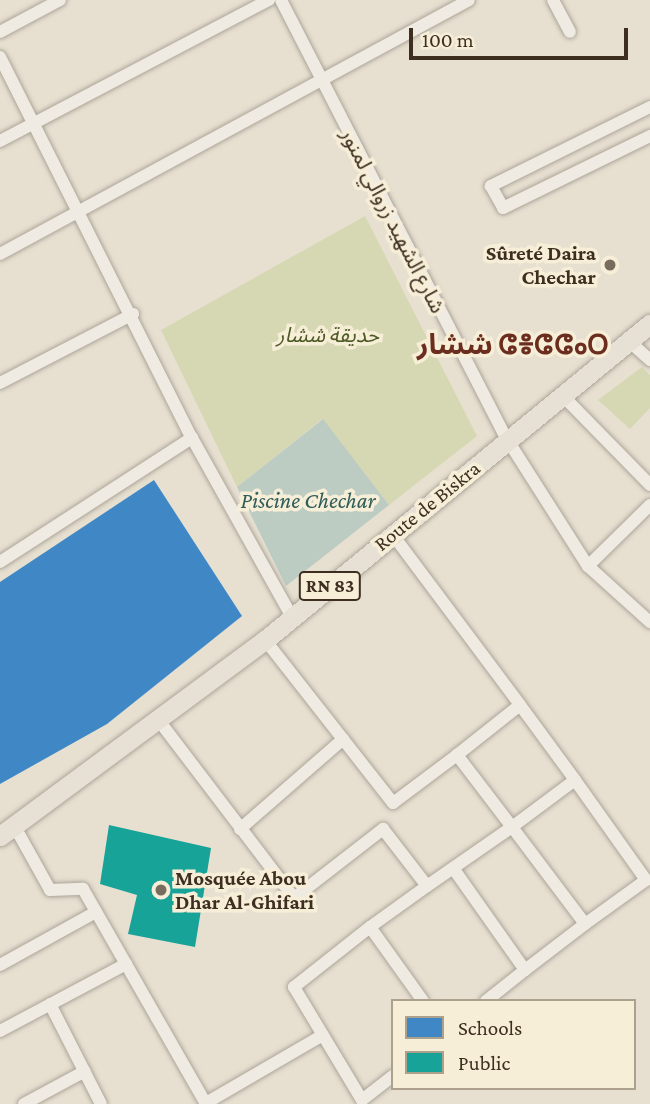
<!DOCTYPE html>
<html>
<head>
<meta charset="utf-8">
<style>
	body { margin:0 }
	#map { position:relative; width:650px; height:1104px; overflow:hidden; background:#e7e0d1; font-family:"Crimson Pro","Noto Sans Arabic","Noto Sans Tifinagh",serif }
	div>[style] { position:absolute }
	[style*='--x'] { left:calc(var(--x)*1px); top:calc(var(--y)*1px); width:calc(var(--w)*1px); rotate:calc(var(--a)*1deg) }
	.green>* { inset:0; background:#d6d7b3 }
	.water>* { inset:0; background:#bcccc2 }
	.schools>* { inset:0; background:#3f88c5 }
	.public>* { inset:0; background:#17a398 }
	.roads { filter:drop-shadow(0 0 2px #ada599) drop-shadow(0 0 2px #ada599) }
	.minor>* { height:12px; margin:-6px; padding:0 6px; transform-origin:6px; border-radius:6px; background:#efebe3 }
	.primary>* { height:19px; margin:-9.5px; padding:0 9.5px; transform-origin:9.5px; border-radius:9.5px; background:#e6e1d4 }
	.dots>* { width:19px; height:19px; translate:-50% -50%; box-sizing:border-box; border:4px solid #f7eed8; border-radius:50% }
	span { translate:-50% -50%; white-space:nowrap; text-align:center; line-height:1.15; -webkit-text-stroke:7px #f7eed8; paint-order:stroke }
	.shield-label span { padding:2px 5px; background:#f7eed8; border:2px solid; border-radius:5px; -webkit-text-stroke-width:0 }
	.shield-label { font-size:19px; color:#3d2e20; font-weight:700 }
	.street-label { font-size:21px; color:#3d2e20 }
	.poi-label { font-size:21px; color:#3d2e20; font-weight:700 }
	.right { translate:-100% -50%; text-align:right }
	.left { translate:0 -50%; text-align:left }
	.park-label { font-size:21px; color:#4d5a26; font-style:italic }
	.water-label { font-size:23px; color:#2f5d5a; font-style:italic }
	.district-label { font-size:28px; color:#6b2e1e; font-weight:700 }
	.legend { position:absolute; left:391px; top:999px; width:245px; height:91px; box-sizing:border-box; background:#f7eed8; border:2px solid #ada18e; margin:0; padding:9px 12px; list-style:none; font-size:21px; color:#3d2e20 }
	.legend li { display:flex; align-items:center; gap:14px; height:35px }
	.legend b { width:35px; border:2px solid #ada18e }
	.scale { position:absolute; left:409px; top:28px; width:219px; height:32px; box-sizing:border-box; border:4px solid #3d2e20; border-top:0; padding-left:9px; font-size:21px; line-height:24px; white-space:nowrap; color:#3d2e20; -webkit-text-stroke:5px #f7eed8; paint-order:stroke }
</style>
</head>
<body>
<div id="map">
	<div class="green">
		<i style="clip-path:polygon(365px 216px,477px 436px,389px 505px,322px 419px,237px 487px,161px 330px)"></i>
		<i style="clip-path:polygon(642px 367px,650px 375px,650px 408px,630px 429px,598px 400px)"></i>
	</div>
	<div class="water">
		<i style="clip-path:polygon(323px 419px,389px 505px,286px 586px,237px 487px)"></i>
	</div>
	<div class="schools">
		<i style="clip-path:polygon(154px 480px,242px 616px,107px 724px,0 784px,0 582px)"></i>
	</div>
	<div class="public">
		<i style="clip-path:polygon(109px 825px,211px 848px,195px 947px,128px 934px,137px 895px,100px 884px)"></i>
	</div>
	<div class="roads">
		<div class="minor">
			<i style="--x:281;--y:0;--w:494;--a:62.8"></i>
			<i style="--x:507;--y:439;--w:151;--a:57.5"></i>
			<i style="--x:588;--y:566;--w:84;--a:42.1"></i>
			<i style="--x:553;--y:0;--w:36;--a:62"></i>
			<i style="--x:0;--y:32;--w:68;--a:-28.1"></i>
			<i style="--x:0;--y:57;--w:427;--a:63.3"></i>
			<i style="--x:192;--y:438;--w:205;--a:60.8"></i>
			<i style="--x:650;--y:107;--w:178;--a:153.6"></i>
			<i style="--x:491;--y:186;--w:25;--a:61"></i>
			<i style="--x:503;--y:208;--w:164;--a:-26.1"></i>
			<i style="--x:0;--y:141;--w:304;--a:-27.7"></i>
			<i style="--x:0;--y:254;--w:533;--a:-28.44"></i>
			<i style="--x:630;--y:342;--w:27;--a:42"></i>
			<i style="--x:0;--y:383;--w:150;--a:-27.4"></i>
			<i style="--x:562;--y:395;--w:126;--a:45.6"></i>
			<i style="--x:393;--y:535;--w:212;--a:53.2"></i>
			<i style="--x:520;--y:705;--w:80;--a:141.6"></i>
			<i style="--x:0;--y:562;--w:229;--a:-32.9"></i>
			<i style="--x:588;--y:566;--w:87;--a:-44.5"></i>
			<i style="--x:520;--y:705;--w:93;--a:53.7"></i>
			<i style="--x:575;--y:780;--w:79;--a:143.3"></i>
			<i style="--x:512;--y:827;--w:121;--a:53"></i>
			<i style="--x:585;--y:924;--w:75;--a:-35.8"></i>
			<i style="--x:646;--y:880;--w:123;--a:-125.4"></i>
			<i style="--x:160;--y:722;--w:221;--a:52.7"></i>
			<i style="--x:294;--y:898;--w:113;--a:-37.8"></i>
			<i style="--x:383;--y:829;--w:72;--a:52.3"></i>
			<i style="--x:427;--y:886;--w:103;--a:-34.8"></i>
			<i style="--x:512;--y:827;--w:91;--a:-127.4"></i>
			<i style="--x:457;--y:755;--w:80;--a:143.1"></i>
			<i style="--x:393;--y:803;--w:207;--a:-128.1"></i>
			<i style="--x:15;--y:827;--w:72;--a:60.9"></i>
			<i style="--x:50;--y:890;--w:33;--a:-2"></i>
			<i style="--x:83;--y:889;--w:248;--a:60.2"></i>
			<i style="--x:240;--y:829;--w:137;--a:-41.1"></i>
			<i style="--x:453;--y:868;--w:125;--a:54.8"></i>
			<i style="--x:525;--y:970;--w:76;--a:-37.5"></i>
			<i style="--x:370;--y:927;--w:97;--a:141.7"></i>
			<i style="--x:294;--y:987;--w:132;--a:59"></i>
			<i style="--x:362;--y:1100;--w:39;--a:-38"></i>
			<i style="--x:0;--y:965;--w:110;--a:-28.9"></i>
			<i style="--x:423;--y:1001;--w:91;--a:-125.6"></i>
			<i style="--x:370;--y:927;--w:70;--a:-35.7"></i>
			<i style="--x:486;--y:1001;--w:50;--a:-38.5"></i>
			<i style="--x:50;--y:1004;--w:112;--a:63"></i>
			<i style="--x:0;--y:1031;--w:143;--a:-28"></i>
			<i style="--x:206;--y:1103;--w:135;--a:-30.2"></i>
			<i style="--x:24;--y:1104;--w:69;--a:-28.4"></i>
		</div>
		<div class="primary">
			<i style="--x:0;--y:836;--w:330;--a:-36.5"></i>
			<i style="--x:265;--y:640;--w:498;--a:-39.4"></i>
		</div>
	</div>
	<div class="dots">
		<i style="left:610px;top:265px;background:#786c5e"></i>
		<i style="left:161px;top:890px;background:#786c5e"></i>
	</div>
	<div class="shield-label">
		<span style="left:330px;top:586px">RN 83</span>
	</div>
	<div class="street-label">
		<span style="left:393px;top:221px;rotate:63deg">شارع الشهيد زروالي لمنور</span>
		<span style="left:427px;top:506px;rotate:-39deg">Route de Biskra</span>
	</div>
	<div class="poi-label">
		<span class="right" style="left:596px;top:265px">Sûreté Daira<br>Chechar</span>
		<span class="left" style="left:175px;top:890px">Mosquée Abou<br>Dhar Al-Ghifari</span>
	</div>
	<div class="park-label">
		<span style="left:328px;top:335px">حديقة ششار</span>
	</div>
	<div class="water-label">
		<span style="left:308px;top:500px">Piscine Chechar</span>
	</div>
	<div class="district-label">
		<span style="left:513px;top:345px">ششار ⵛⴻⵛⵛⴰⵔ</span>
	</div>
	<ul class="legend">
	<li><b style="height:19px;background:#3f88c5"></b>Schools</li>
	<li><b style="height:19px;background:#17a398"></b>Public</li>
	</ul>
	<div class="scale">100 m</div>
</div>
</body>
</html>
